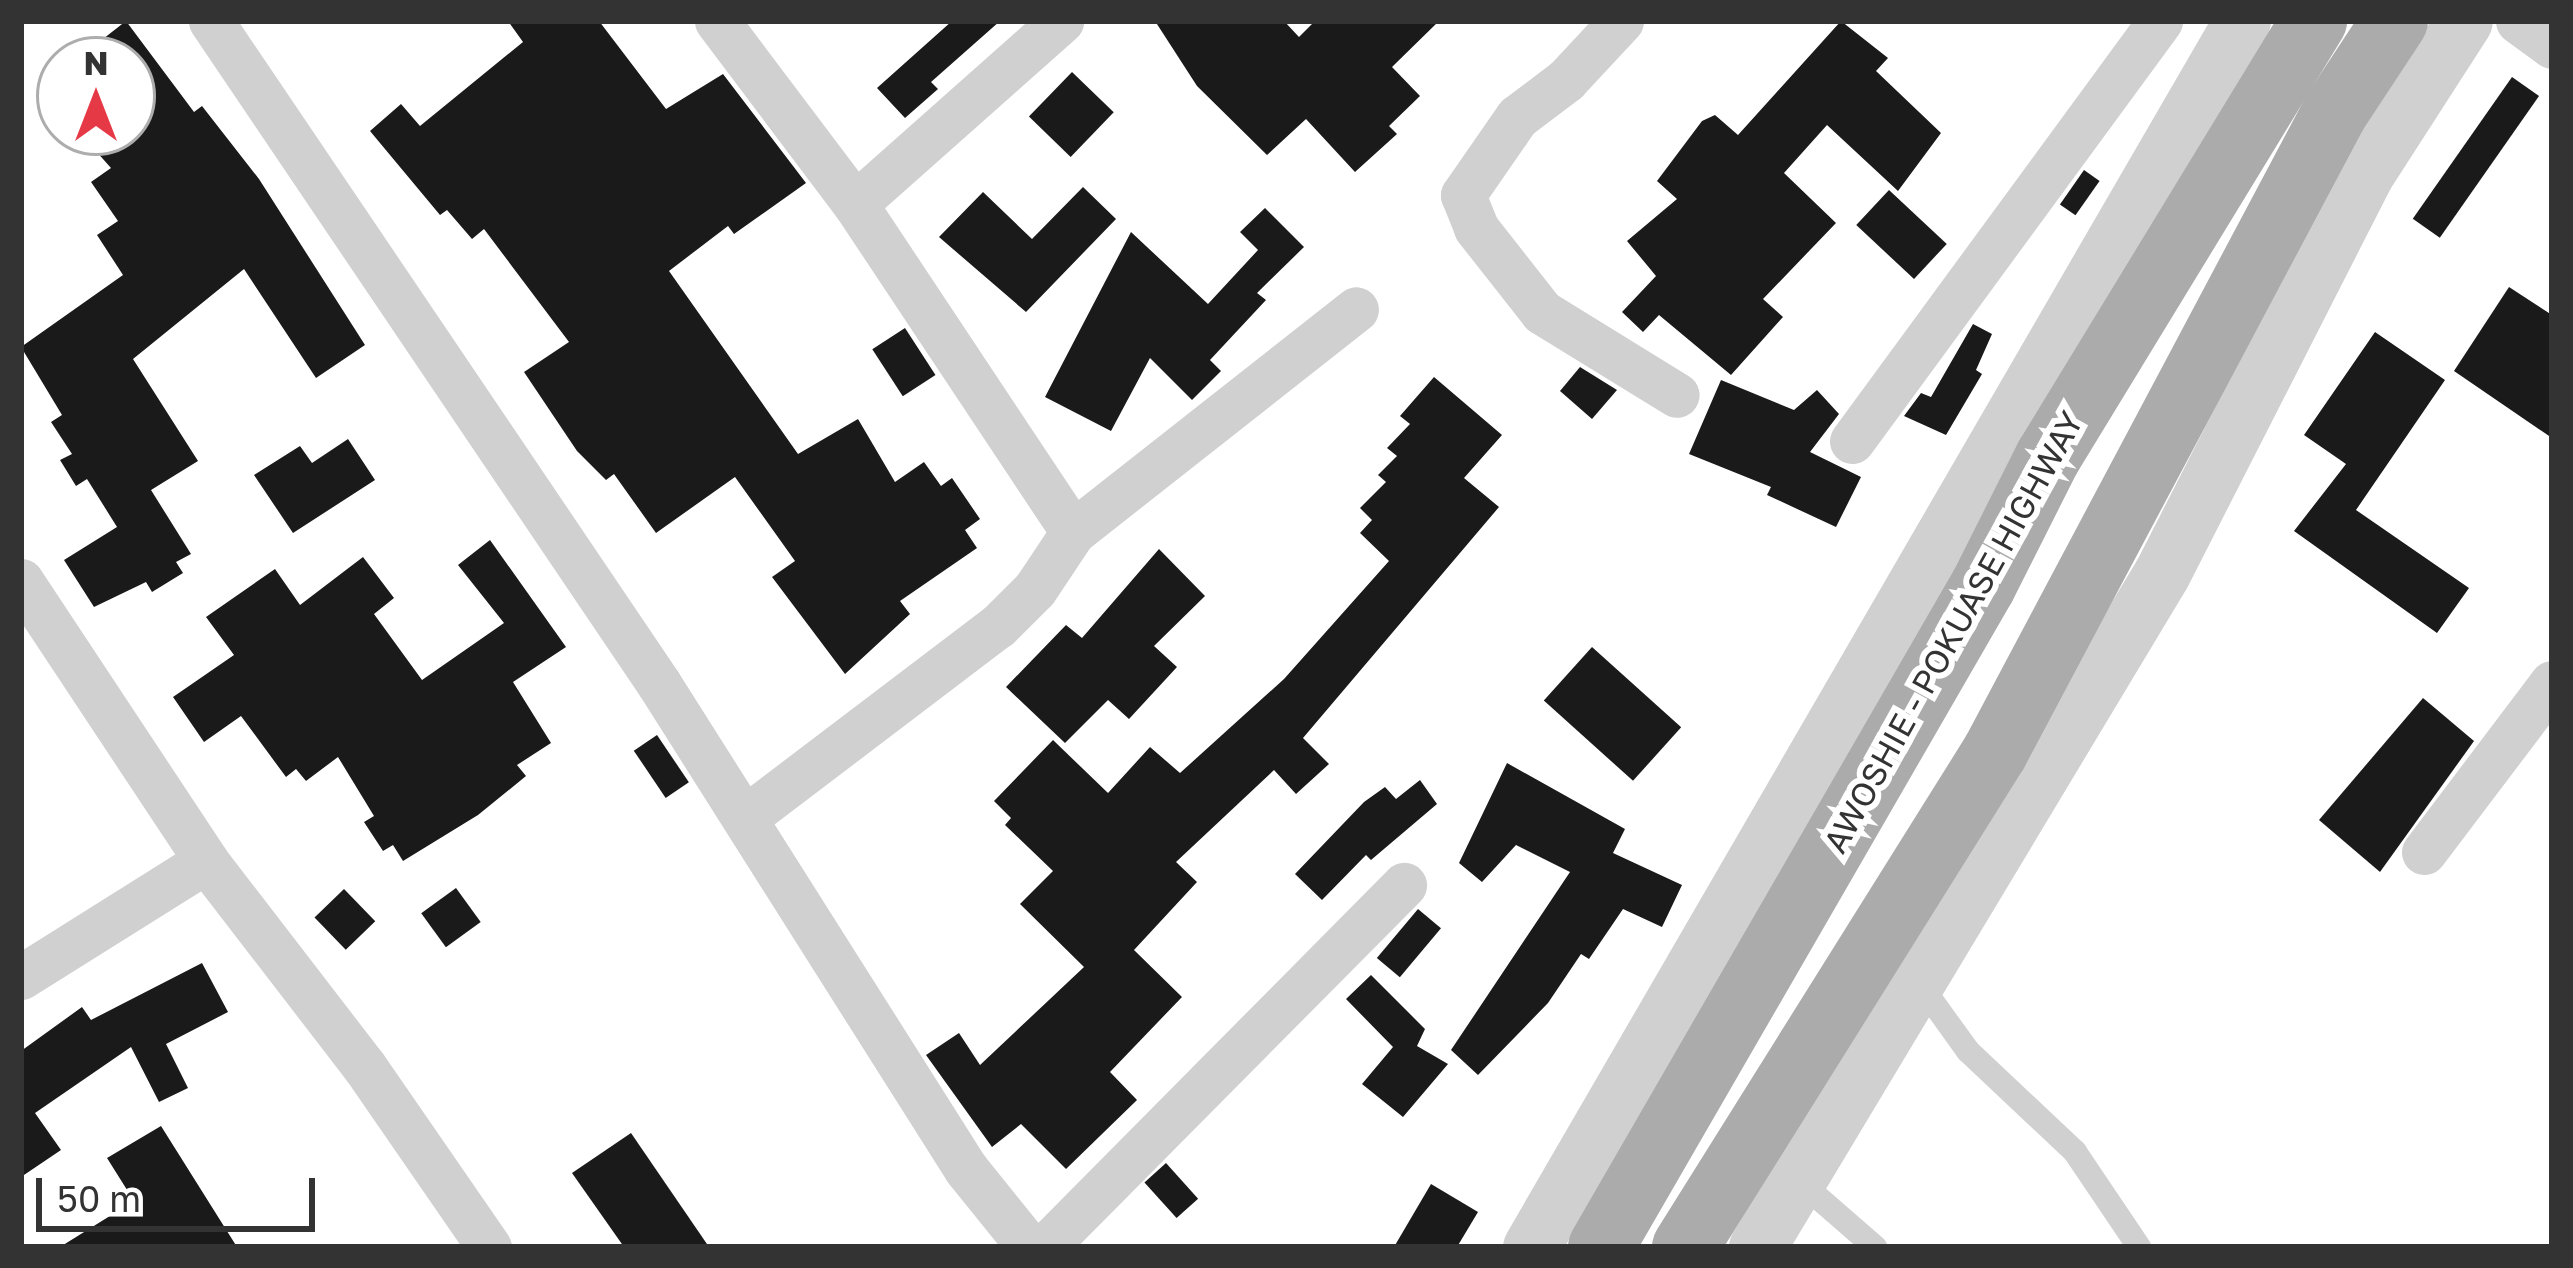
<!DOCTYPE html>
<html>
<head>
<meta charset="utf-8">
<style>
	body { margin:0 }
	#map { position:relative; width:2573px; height:1268px; overflow:hidden; background:#fff; font-family:"Golos Text",sans-serif }
	div>[style] { position:absolute }
	[style*='--x'] { left:calc(var(--x)*1px); top:calc(var(--y)*1px); width:calc(var(--w)*1px); rotate:calc(var(--a)*1deg) }
	.building>* { inset:0; background:#1a1a1a; transform-origin:0 0 }
	.service>* { height:24px; margin:-12px; padding:0 12px; transform-origin:12px; border-radius:12px; background:#d0d0d0 }
	.minor>* { height:45px; margin:-22.5px; padding:0 22.5px; transform-origin:22.5px; border-radius:22.5px; background:#d0d0d0 }
	.tertiary>* { height:57px; margin:-28.5px; padding:0 28.5px; transform-origin:28.5px; border-radius:28.5px; background:#d0d0d0 }
	.primary>* { height:66px; margin:-33px; padding:0 33px; transform-origin:33px; border-radius:33px; background:#ababab }
	span { translate:-50% -50%; white-space:nowrap; text-align:center; line-height:1.15; -webkit-text-stroke:12px #fff; paint-order:stroke }
	.street-label { font-size:33px; color:#333 }
	.frame { position:absolute; inset:0; border:24px solid #333; pointer-events:none }
	.north { position:absolute; left:36px; top:36px; width:120px; height:120px; box-sizing:border-box; background:#fff; border:3px solid #adadad; border-radius:50%; rotate:0deg; font-size:33px; font-weight:700; line-height:48px; text-align:center; color:#333 }
	.north::after { content:''; display:block; margin:auto; width:42px; height:54px; background:#e63946; clip-path:polygon(50% 0,100% 100%,50% 72%,0 100%) }
	.scale { position:absolute; left:36px; top:1178px; width:279px; height:54px; box-sizing:border-box; border:6px solid #333; border-top:0; padding-left:15px; font-size:36px; line-height:42px; white-space:nowrap; color:#333; -webkit-text-stroke:9px #fff; paint-order:stroke }
</style>
</head>
<body>
<div id="map">
	<div class="building">
		<i style="clip-path:polygon(126px 21px,194px 112px,202px 106px,259px 179px,365px 345px,316px 378px,244px 269px,133px 359px,198px 461px,151px 490px,191px 554px,176px 562px,183px 573px,152px 592px,146px 582px,94px 607px,64px 560px,117px 527px,87px 479px,76px 486px,60px 460px,72px 454px,51px 422px,62px 415px,21px 347px,123px 275px,97px 235px,118px 221px,91px 182px,111px 168px,79px 132px,132px 132px,132px 60px,76px 60px)"></i>
		<i style="clip-path:polygon(508px 21px,599px 21px,666px 109px,723px 74px,806px 183px,734px 234px,728px 226px,669px 271px,798px 454px,858px 419px,895px 482px,924px 462px,941px 486px,952px 478px,980px 519px,965px 530px,977px 548px,900px 601px,910px 614px,845px 674px,772px 577px,795px 561px,735px 477px,656px 533px,614px 474px,606px 480px,577px 451px,524px 372px,569px 342px,484px 229px,472px 239px,447px 210px,440px 215px,370px 131px,401px 104px,420px 126px,523px 42px)"></i>
		<i style="clip-path:polygon(952px 21px,1000px 21px,931px 82px,938px 89px,905px 118px,877px 88px)"></i>
		<i style="clip-path:polygon(1155px 21px,1284px 21px,1299px 37px,1315px 21px,1439px 21px,1392px 67px,1420px 96px,1389px 126px,1397px 134px,1355px 172px,1306px 119px,1267px 155px,1197px 86px)"></i>
		<i style="clip-path:polygon(1841px 21px,1888px 58px,1876px 71px,1941px 133px,1898px 191px,1827px 125px,1784px 173px,1836px 223px,1763px 299px,1783px 317px,1731px 375px,1659px 315px,1643px 332px,1622px 312px,1656px 276px,1627px 241px,1677px 199px,1657px 181px,1702px 121px,1715px 115px,1738px 135px)"></i>
		<i style="left:1072px;top:72px;width:58px;height:62px;rotate:44deg"></i>
		<i style="left:2512px;top:77px;width:33px;height:173px;rotate:35deg"></i>
		<i style="left:2084px;top:170px;width:19px;height:42px;rotate:35deg"></i>
		<i style="clip-path:polygon(1083px 187px,1116px 219px,1026px 312px,939px 237px,983px 192px,1032px 239px)"></i>
		<i style="left:1889px;top:190px;width:79px;height:48px;rotate:43deg"></i>
		<i style="clip-path:polygon(1265px 208px,1304px 247px,1257px 293px,1266px 300px,1210px 360px,1221px 371px,1192px 400px,1150px 358px,1111px 431px,1045px 397px,1131px 232px,1208px 304px,1258px 250px,1240px 232px)"></i>
		<i style="clip-path:polygon(2509px 287px,2552px 315px,2552px 438px,2454px 371px)"></i>
		<i style="clip-path:polygon(1973px 324px,1992px 334px,1976px 370px,1982px 374px,1946px 435px,1904px 416px,1921px 393px,1931px 397px)"></i>
		<i style="left:905px;top:328px;width:56px;height:39px;rotate:57deg"></i>
		<i style="clip-path:polygon(2375px 332px,2445px 380px,2356px 510px,2469px 588px,2437px 633px,2294px 531px,2346px 464px,2304px 435px)"></i>
		<i style="clip-path:polygon(1580px 367px,1617px 390px,1592px 419px,1560px 391px)"></i>
		<i style="clip-path:polygon(1434px 377px,1502px 435px,1464px 478px,1499px 507px,1303px 738px,1329px 764px,1296px 794px,1274px 770px,1176px 862px,1197px 882px,1134px 950px,1182px 997px,1110px 1072px,1137px 1100px,1066px 1169px,1021px 1124px,992px 1147px,926px 1055px,959px 1033px,980px 1065px,1084px 967px,1020px 904px,1053px 871px,1005px 825px,1011px 818px,994px 801px,1053px 740px,1108px 793px,1150px 747px,1180px 773px,1284px 679px,1389px 561px,1360px 533px,1372px 520px,1360px 508px,1386px 482px,1378px 475px,1397px 456px,1387px 448px,1410px 424px,1400px 416px)"></i>
		<i style="clip-path:polygon(1721px 380px,1794px 410px,1817px 390px,1839px 414px,1810px 452px,1861px 477px,1836px 527px,1767px 495px,1771px 487px,1689px 454px)"></i>
		<i style="clip-path:polygon(348px 439px,375px 480px,293px 533px,254px 475px,300px 446px,312px 463px)"></i>
		<i style="clip-path:polygon(490px 540px,566px 647px,513px 682px,551px 743px,517px 765px,526px 776px,478px 815px,403px 861px,393px 845px,383px 851px,364px 822px,374px 816px,338px 757px,306px 781px,296px 769px,286px 777px,241px 716px,204px 742px,173px 697px,234px 655px,206px 617px,275px 569px,300px 605px,363px 557px,394px 598px,374px 614px,422px 680px,504px 623px,458px 565px)"></i>
		<i style="clip-path:polygon(1159px 549px,1205px 596px,1154px 646px,1177px 667px,1129px 719px,1108px 700px,1065px 743px,1006px 687px,1066px 625px,1082px 638px)"></i>
		<i style="left:1592px;top:647px;width:120px;height:72px;rotate:42deg"></i>
		<i style="clip-path:polygon(2423px 698px,2474px 741px,2380px 872px,2319px 820px)"></i>
		<i style="left:657px;top:735px;width:57px;height:28px;rotate:56deg"></i>
		<i style="clip-path:polygon(1507px 763px,1625px 829px,1613px 853px,1682px 885px,1662px 927px,1623px 909px,1589px 959px,1581px 954px,1548px 1003px,1478px 1075px,1451px 1050px,1570px 872px,1516px 845px,1482px 882px,1459px 863px)"></i>
		<i style="clip-path:polygon(1420px 780px,1437px 804px,1371px 860px,1366px 855px,1322px 900px,1295px 874px,1364px 802px,1385px 787px,1396px 799px)"></i>
		<i style="left:456px;top:888px;width:42px;height:43px;rotate:54deg"></i>
		<i style="left:344px;top:889px;width:45px;height:41px;rotate:46deg"></i>
		<i style="left:1418px;top:909px;width:30px;height:64px;rotate:40deg"></i>
		<i style="clip-path:polygon(202px 963px,228px 1012px,166px 1044px,188px 1088px,159px 1102px,131px 1047px,35px 1113px,61px 1150px,21px 1177px,21px 1051px,82px 1007px,91px 1020px)"></i>
		<i style="clip-path:polygon(1371px 975px,1425px 1029px,1417px 1046px,1448px 1064px,1403px 1117px,1362px 1084px,1393px 1047px,1346px 999px)"></i>
		<i style="clip-path:polygon(161px 1126px,237px 1247px,60px 1247px,134px 1201px,107px 1158px)"></i>
		<i style="clip-path:polygon(631px 1133px,709px 1247px,624px 1247px,572px 1173px)"></i>
		<i style="left:1166px;top:1163px;width:48px;height:29px;rotate:48deg"></i>
		<i style="clip-path:polygon(1431px 1184px,1478px 1212px,1457px 1247px,1394px 1247px)"></i>
	</div>
	<div class="service">
		<i style="--x:1919;--y:983;--w:84;--a:54.2"></i>
		<i style="--x:1968;--y:1051;--w:147;--a:43.3"></i>
		<i style="--x:2075;--y:1152;--w:115;--a:56"></i>
		<i style="--x:1799;--y:1181;--w:101;--a:41"></i>
	</div>
	<div class="minor">
		<i style="--x:211;--y:21;--w:800;--a:55.95"></i>
		<i style="--x:659;--y:684;--w:574;--a:57.67"></i>
		<i style="--x:966;--y:1169;--w:100;--a:51.1"></i>
		<i style="--x:717;--y:21;--w:229;--a:53"></i>
		<i style="--x:855;--y:204;--w:394;--a:56.4"></i>
		<i style="--x:1621;--y:21;--w:81;--a:133"></i>
		<i style="--x:1566;--y:80;--w:61;--a:142.9"></i>
		<i style="--x:1517;--y:117;--w:95;--a:124.7"></i>
		<i style="--x:1463;--y:195;--w:35;--a:68"></i>
		<i style="--x:1476;--y:228;--w:107;--a:51.8"></i>
		<i style="--x:1542;--y:312;--w:158;--a:31.6"></i>
		<i style="--x:2518;--y:21;--w:42;--a:36.3"></i>
		<i style="--x:855;--y:204;--w:276;--a:-41.6"></i>
		<i style="--x:1852;--y:441;--w:521;--a:-53.75"></i>
		<i style="--x:21;--y:581;--w:336;--a:56.5"></i>
		<i style="--x:206;--y:861;--w:259;--a:52.4"></i>
		<i style="--x:364;--y:1066;--w:220;--a:55.4"></i>
		<i style="--x:746;--y:817;--w:316;--a:-37.2"></i>
		<i style="--x:998;--y:626;--w:52;--a:-45"></i>
		<i style="--x:1035;--y:589;--w:69;--a:-56.3"></i>
		<i style="--x:1073;--y:532;--w:360;--a:-38.2"></i>
		<i style="--x:2424;--y:852;--w:212;--a:-52.9"></i>
		<i style="--x:21;--y:977;--w:218;--a:-32.1"></i>
		<i style="--x:1045;--y:1247;--w:510;--a:-45.24"></i>
	</div>
	<div class="tertiary">
		<i style="--x:1531;--y:1247;--w:1417;--a:-59.89"></i>
		<i style="--x:1757;--y:1247;--w:786;--a:-59"></i>
		<i style="--x:2162;--y:573;--w:445;--a:-63"></i>
		<i style="--x:2364;--y:176;--w:184;--a:-57.2"></i>
	</div>
	<div class="primary">
		<i style="--x:1601;--y:1247;--w:763;--a:-59.98"></i>
		<i style="--x:1983;--y:586;--w:144;--a:-63.3"></i>
		<i style="--x:2048;--y:457;--w:511;--a:-58.61"></i>
		<i style="--x:1685;--y:1247;--w:584;--a:-57.94"></i>
		<i style="--x:1995;--y:752;--w:725;--a:-62.02"></i>
		<i style="--x:2335;--y:112;--w:109;--a:-56.6"></i>
	</div>
	<div class="street-label">
		<span style="left:1953px;top:632px;rotate:-61deg">AWOSHIE - POKUASE HIGHWAY</span>
	</div>
	<div class="frame"></div>
	<div class="north">N</div>
	<div class="scale">50 m</div>
</div>
</body>
</html>
